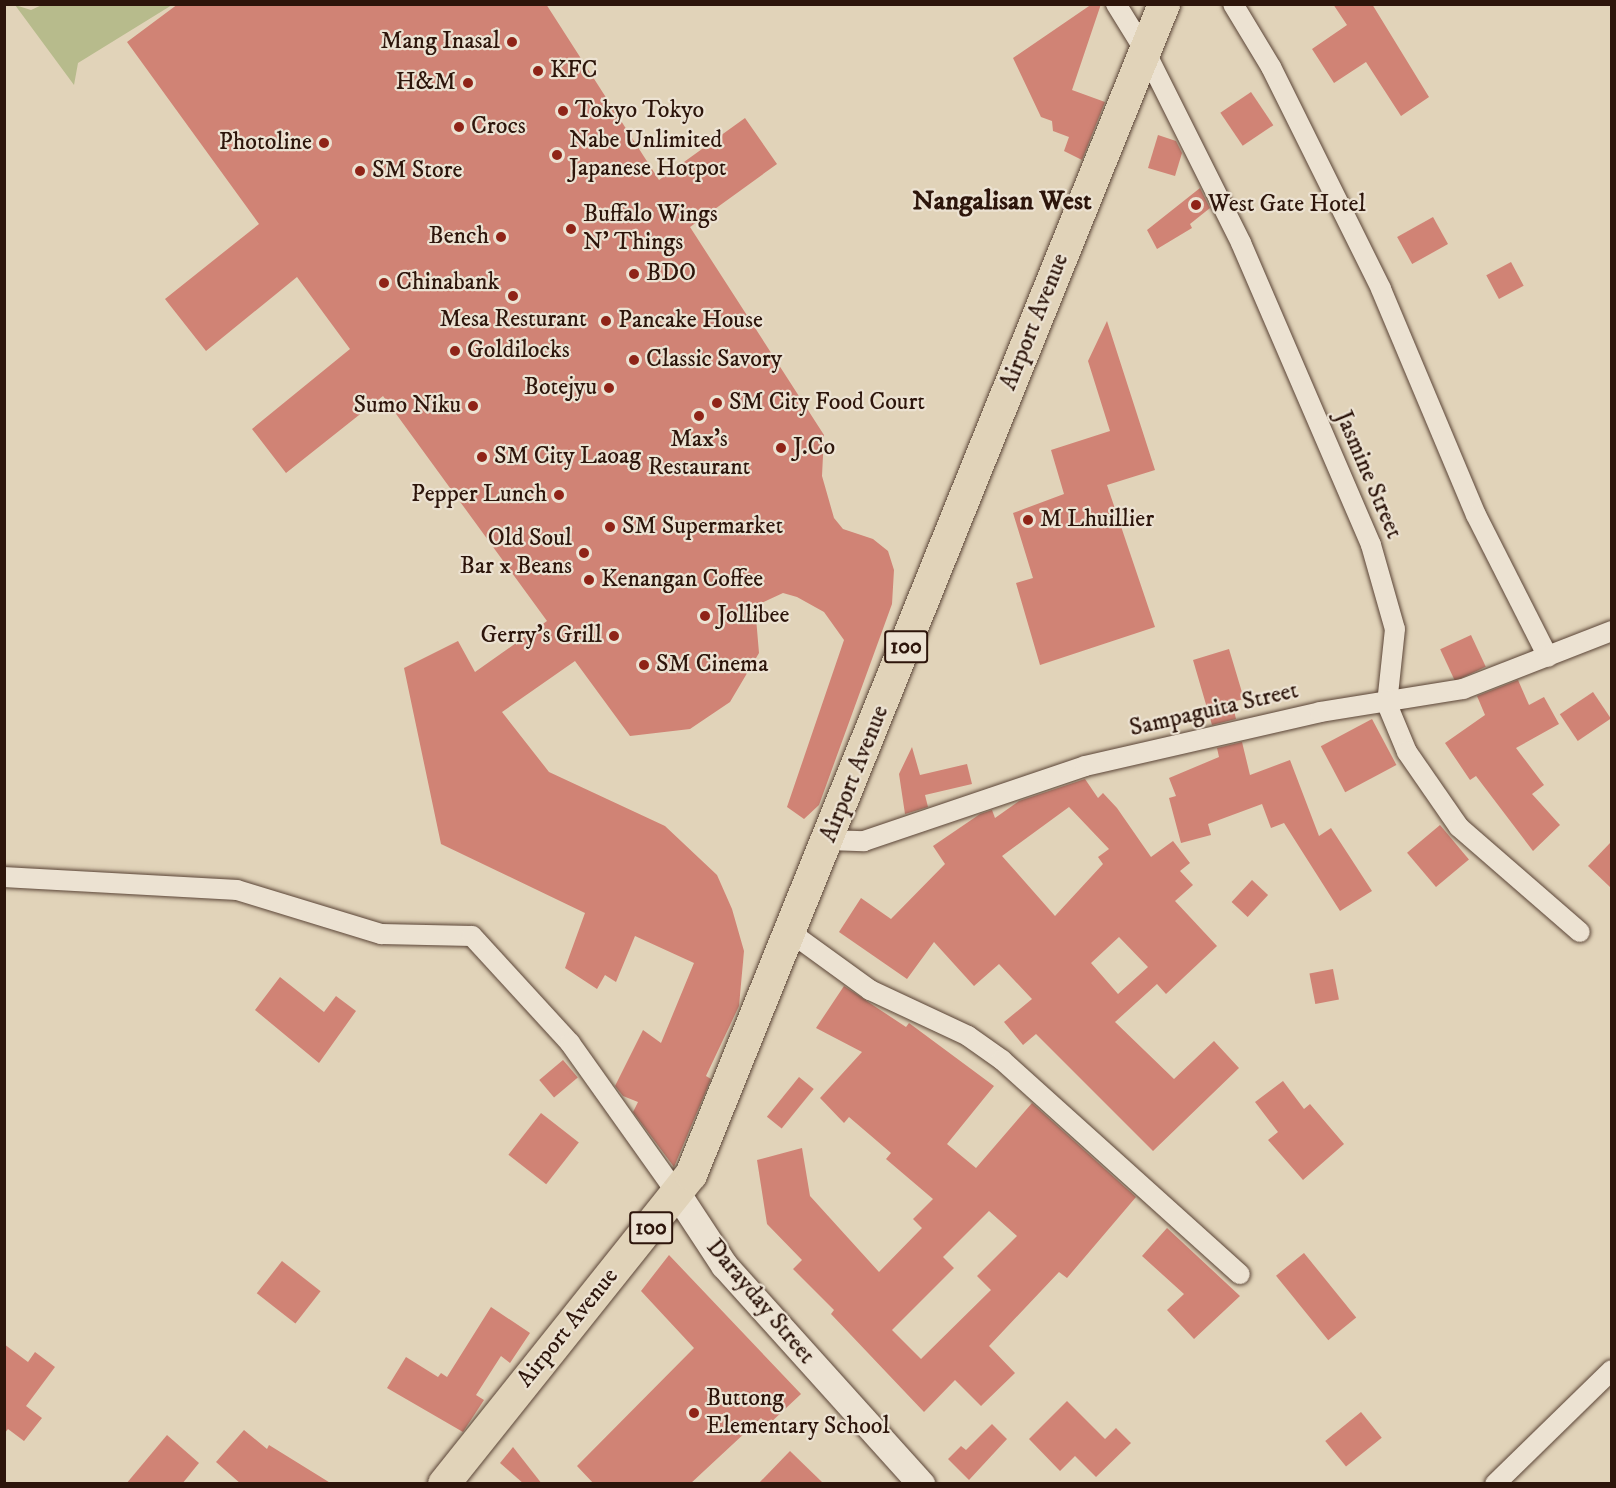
<!DOCTYPE html>
<html>
<head>
<meta charset="utf-8">
<style>
	body { margin:0 }
	#map { position:relative; width:1616px; height:1488px; overflow:hidden; background:#e1d3b9; font-family:"IM FELL DW Pica",serif }
	div>[style] { position:absolute }
	[style*='--x'] { left:calc(var(--x)*1px); top:calc(var(--y)*1px); width:calc(var(--w)*1px); rotate:calc(var(--a)*1deg) }
	.green>* { inset:0; background:#b7bb8c }
	.building>* { inset:0; background:#d08375; transform-origin:0 0 }
	.roads { filter:drop-shadow(0 0 2px #5a4436) drop-shadow(0 0 2px #5a4436) }
	.street>* { height:20px; margin:-10px; padding:0 10px; transform-origin:10px; border-radius:10px; background:#ece2d2 }
	.secondary>* { height:27px; margin:-13.5px; padding:0 13.5px; transform-origin:13.5px; border-radius:13.5px; background:#ece2d2 }
	.primary>* { height:32px; margin:-16px; padding:0 16px; transform-origin:16px; border-radius:16px; background:#e1d3b9 }
	.dots>* { width:16px; height:16px; translate:-50% -50%; box-sizing:border-box; border:3px solid #ece2d2; border-radius:50% }
	span { translate:-50% -50%; white-space:nowrap; text-align:center; line-height:1.15; -webkit-text-stroke:4.5px #ece2d2; paint-order:stroke }
	.shield-label span { padding:2px 4px; background:#ece2d2; border:2px solid; border-radius:4px; -webkit-text-stroke-width:0 }
	.shield-label { font-size:22px; color:#2d150b; font-weight:700 }
	.poi-label { font-size:24px; color:#2d150b }
	.right { translate:-100% -50%; text-align:right }
	.left { translate:0 -50%; text-align:left }
	.street-label { font-size:24px; color:#2d150b }
	.quarter-label { font-size:27px; color:#2d150b; font-weight:700 }
	.frame { position:absolute; inset:0; border:6px solid #2d150b; pointer-events:none }
</style>
</head>
<body>
<div id="map">
	<div class="green">
		<i style="clip-path:polygon(44px 4px,172px 4px,172px 5px,78px 63px,74px 85px,15px 5px,31px 10px)"></i>
	</div>
	<div class="building">
		<i style="clip-path:polygon(178px 4px,546px 4px,659px 180px,745px 118px,777px 164px,690px 227px,824px 435px,822px 476px,834px 518px,843px 529px,873px 539px,888px 551px,894px 570px,892px 604px,819px 805px,804px 819px,787px 807px,844px 640px,824px 612px,797px 597px,783px 593px,755px 606px,759px 653px,730px 702px,690px 729px,630px 736px,575px 661px,502px 712px,549px 772px,665px 826px,717px 875px,732px 909px,744px 951px,739px 1006px,706px 1076px,711px 1079px,674px 1167px,633px 1112px,638px 1102px,623px 1096px,615px 1086px,643px 1030px,661px 1043px,694px 963px,635px 936px,616px 982px,605px 975px,597px 989px,565px 968px,585px 913px,441px 844px,404px 668px,458px 641px,475px 672px,547px 621px,383px 396px,286px 473px,252px 429px,350px 349px,297px 277px,206px 351px,165px 299px,259px 224px,127px 42px)"></i>
		<i style="clip-path:polygon(1092px 4px,1101px 4px,1072px 90px,1105px 102px,1082px 160px,1064px 151px,1069px 137px,1053px 131px,1052px 121px,1041px 117px,1013px 58px)"></i>
		<i style="clip-path:polygon(1333px 4px,1372px 4px,1429px 97px,1401px 116px,1366px 62px,1334px 83px,1312px 49px,1347px 25px)"></i>
		<i style="left:1251px;top:92px;width:40px;height:37px;rotate:56deg"></i>
		<i style="clip-path:polygon(1158px 135px,1176px 141px,1182px 153px,1175px 176px,1148px 168px)"></i>
		<i style="clip-path:polygon(1200px 188px,1210px 208px,1190px 224px,1192px 228px,1157px 249px,1147px 230px)"></i>
		<i style="left:1433px;top:217px;width:31px;height:41px;rotate:61deg"></i>
		<i style="left:1511px;top:262px;width:27px;height:28px;rotate:62deg"></i>
		<i style="clip-path:polygon(1107px 321px,1155px 470px,1107px 485px,1155px 627px,1040px 665px,1016px 583px,1033px 578px,1013px 513px,1064px 494px,1051px 450px,1110px 431px,1088px 361px)"></i>
		<i style="left:1471px;top:635px;width:35px;height:34px;rotate:65deg"></i>
		<i style="clip-path:polygon(1229px 649px,1244px 699px,1232px 702px,1236px 719px,1212px 725px,1193px 660px)"></i>
		<i style="clip-path:polygon(1518px 680px,1529px 705px,1544px 697px,1559px 724px,1516px 748px,1544px 785px,1532px 794px,1560px 825px,1533px 851px,1476px 776px,1470px 780px,1445px 743px,1485px 715px,1477px 696px)"></i>
		<i style="left:1593px;top:692px;width:32px;height:40px;rotate:56deg"></i>
		<i style="left:1372px;top:719px;width:52px;height:58px;rotate:62deg"></i>
		<i style="clip-path:polygon(1242px 742px,1250px 775px,1290px 760px,1319px 836px,1331px 828px,1372px 891px,1340px 911px,1284px 823px,1271px 828px,1262px 804px,1208px 824px,1211px 835px,1181px 843px,1169px 798px,1176px 796px,1169px 778px,1219px 757px,1217px 748px)"></i>
		<i style="clip-path:polygon(912px 747px,920px 775px,967px 764px,972px 784px,925px 795px,928px 807px,905px 814px,899px 774px)"></i>
		<i style="clip-path:polygon(evenodd,1085px 779px,1098px 798px,1103px 793px,1117px 808px,1151px 857px,1173px 841px,1190px 863px,1180px 871px,1193px 885px,1175px 901px,1217px 946px,1166px 994px,1157px 984px,1115px 1022px,1174px 1079px,1214px 1041px,1239px 1068px,1153px 1151px,1036px 1034px,1023px 1045px,1004px 1022px,1032px 999px,999px 964px,974px 986px,934px 942px,907px 979px,839px 932px,861px 898px,891px 919px,945px 864px,933px 846px,980px 814px,992px 810px,995px 818px,1019px 801px,1085px 779px,1069px 807px,1109px 849px,1098px 857px,1103px 864px,1055px 916px,1002px 856px,1069px 807px,1085px 779px,1119px 937px,1148px 967px,1118px 994px,1091px 963px,1119px 937px)"></i>
		<i style="left:1440px;top:825px;width:45px;height:43px;rotate:50deg"></i>
		<i style="clip-path:polygon(1611px 842px,1611px 888px,1588px 866px)"></i>
		<i style="left:1252px;top:880px;width:22px;height:30px;rotate:43deg"></i>
		<i style="left:1333px;top:969px;width:31px;height:24px;rotate:79deg"></i>
		<i style="clip-path:polygon(280px 977px,324px 1012px,336px 996px,356px 1011px,319px 1063px,255px 1010px)"></i>
		<i style="clip-path:polygon(evenodd,844px 986px,906px 1027px,909px 1023px,994px 1086px,947px 1144px,976px 1168px,1032px 1103px,1136px 1197px,1067px 1278px,1059px 1272px,989px 1346px,1015px 1373px,981px 1406px,955px 1380px,924px 1412px,831px 1314px,834px 1310px,793px 1269px,802px 1260px,767px 1224px,757px 1160px,802px 1148px,810px 1196px,879px 1272px,922px 1228px,913px 1219px,933px 1199px,886px 1159px,891px 1153px,849px 1117px,844px 1123px,820px 1098px,862px 1052px,816px 1028px,844px 986px,989px 1211px,1017px 1236px,977px 1276px,991px 1290px,921px 1359px,892px 1330px,954px 1268px,943px 1257px,989px 1211px)"></i>
		<i style="left:563px;top:1060px;width:23px;height:31px;rotate:50deg"></i>
		<i style="left:799px;top:1077px;width:19px;height:51px;rotate:39deg"></i>
		<i style="clip-path:polygon(1283px 1081px,1304px 1109px,1310px 1104px,1344px 1144px,1303px 1180px,1268px 1140px,1278px 1132px,1255px 1102px)"></i>
		<i style="left:541px;top:1113px;width:48px;height:53px;rotate:38deg"></i>
		<i style="clip-path:polygon(1167px 1228px,1240px 1296px,1194px 1339px,1167px 1310px,1184px 1294px,1142px 1256px)"></i>
		<i style="left:1304px;top:1253px;width:83px;height:36px;rotate:51deg"></i>
		<i style="clip-path:polygon(669px 1255px,801px 1394px,768px 1425px,761px 1418px,690px 1484px,594px 1484px,577px 1466px,694px 1348px,641px 1291px)"></i>
		<i style="left:282px;top:1261px;width:49px;height:41px;rotate:38deg"></i>
		<i style="clip-path:polygon(491px 1307px,530px 1333px,510px 1363px,501px 1356px,476px 1395px,484px 1400px,463px 1432px,387px 1388px,406px 1357px,438px 1377px,441px 1373px,447px 1377px)"></i>
		<i style="clip-path:polygon(4px 1344px,28px 1362px,35px 1352px,55px 1367px,26px 1406px,42px 1418px,24px 1441px,8px 1429px,4px 1434px)"></i>
		<i style="clip-path:polygon(1067px 1401px,1105px 1439px,1116px 1428px,1131px 1443px,1096px 1477px,1075px 1456px,1060px 1471px,1029px 1439px)"></i>
		<i style="left:1361px;top:1412px;width:33px;height:46px;rotate:51deg"></i>
		<i style="clip-path:polygon(992px 1424px,1007px 1439px,969px 1480px,948px 1459px,961px 1446px,966px 1450px)"></i>
		<i style="clip-path:polygon(244px 1430px,267px 1449px,269px 1445px,332px 1484px,241px 1484px,216px 1462px)"></i>
		<i style="clip-path:polygon(167px 1435px,199px 1463px,182px 1484px,126px 1484px)"></i>
		<i style="clip-path:polygon(513px 1447px,542px 1484px,524px 1484px,500px 1463px)"></i>
		<i style="clip-path:polygon(790px 1451px,824px 1484px,758px 1484px)"></i>
	</div>
	<div class="roads">
		<div class="street">
			<i style="--x:1116;--y:4;--w:55;--a:58.3"></i>
			<i style="--x:1145;--y:51;--w:215;--a:63.4"></i>
			<i style="--x:1241;--y:243;--w:329;--a:66.7"></i>
			<i style="--x:1371;--y:545;--w:87;--a:74.1"></i>
			<i style="--x:1395;--y:629;--w:75;--a:96.1"></i>
			<i style="--x:1387;--y:704;--w:52;--a:67.4"></i>
			<i style="--x:1407;--y:752;--w:91;--a:55.3"></i>
			<i style="--x:1459;--y:827;--w:160;--a:41"></i>
			<i style="--x:1233;--y:4;--w:74;--a:58.9"></i>
			<i style="--x:1271;--y:67;--w:248;--a:63.6"></i>
			<i style="--x:1381;--y:289;--w:245;--a:67.2"></i>
			<i style="--x:1476;--y:515;--w:159;--a:63.1"></i>
			<i style="--x:828;--y:840;--w:36;--a:2"></i>
			<i style="--x:864;--y:841;--w:233;--a:-18.7"></i>
			<i style="--x:1085;--y:766;--w:241;--a:-12.9"></i>
			<i style="--x:1320;--y:712;--w:145;--a:-9.1"></i>
			<i style="--x:1463;--y:689;--w:160;--a:-21.3"></i>
			<i style="--x:4;--y:877;--w:233;--a:3.2"></i>
			<i style="--x:237;--y:890;--w:151;--a:17"></i>
			<i style="--x:381;--y:934;--w:91;--a:1.3"></i>
			<i style="--x:472;--y:936;--w:145;--a:47.5"></i>
			<i style="--x:570;--y:1043;--w:186;--a:54.6"></i>
			<i style="--x:790;--y:932;--w:99;--a:35.9"></i>
			<i style="--x:870;--y:990;--w:108;--a:25.1"></i>
			<i style="--x:968;--y:1036;--w:42;--a:35.2"></i>
			<i style="--x:1002;--y:1060;--w:320;--a:42"></i>
			<i style="--x:1495;--y:1484;--w:163;--a:-44.3"></i>
		</div>
		<div class="secondary">
			<i style="--x:678;--y:1195;--w:84;--a:56.7"></i>
			<i style="--x:724;--y:1265;--w:295;--a:48"></i>
		</div>
		<div class="primary">
			<i style="--x:444;--y:1484;--w:396;--a:-51.4"></i>
			<i style="--x:691;--y:1175;--w:1263;--a:-68"></i>
		</div>
	</div>
	<div class="dots">
		<i style="left:512px;top:42px;background:#8f2418"></i>
		<i style="left:538px;top:71px;background:#8f2418"></i>
		<i style="left:468px;top:83px;background:#8f2418"></i>
		<i style="left:563px;top:111px;background:#8f2418"></i>
		<i style="left:459px;top:127px;background:#8f2418"></i>
		<i style="left:324px;top:143px;background:#8f2418"></i>
		<i style="left:557px;top:155px;background:#8f2418"></i>
		<i style="left:360px;top:171px;background:#8f2418"></i>
		<i style="left:1196px;top:205px;background:#8f2418"></i>
		<i style="left:571px;top:229px;background:#8f2418"></i>
		<i style="left:501px;top:237px;background:#8f2418"></i>
		<i style="left:634px;top:274px;background:#8f2418"></i>
		<i style="left:384px;top:283px;background:#8f2418"></i>
		<i style="left:513px;top:296px;background:#8f2418"></i>
		<i style="left:606px;top:321px;background:#8f2418"></i>
		<i style="left:455px;top:351px;background:#8f2418"></i>
		<i style="left:634px;top:360px;background:#8f2418"></i>
		<i style="left:609px;top:388px;background:#8f2418"></i>
		<i style="left:717px;top:403px;background:#8f2418"></i>
		<i style="left:473px;top:406px;background:#8f2418"></i>
		<i style="left:699px;top:416px;background:#8f2418"></i>
		<i style="left:781px;top:448px;background:#8f2418"></i>
		<i style="left:482px;top:457px;background:#8f2418"></i>
		<i style="left:559px;top:495px;background:#8f2418"></i>
		<i style="left:1028px;top:520px;background:#8f2418"></i>
		<i style="left:610px;top:527px;background:#8f2418"></i>
		<i style="left:584px;top:553px;background:#8f2418"></i>
		<i style="left:589px;top:580px;background:#8f2418"></i>
		<i style="left:705px;top:616px;background:#8f2418"></i>
		<i style="left:614px;top:636px;background:#8f2418"></i>
		<i style="left:644px;top:665px;background:#8f2418"></i>
		<i style="left:694px;top:1413px;background:#8f2418"></i>
	</div>
	<div class="shield-label">
		<span style="left:906px;top:647px">100</span>
		<span style="left:651px;top:1228px">100</span>
	</div>
	<div class="poi-label">
		<span class="right" style="left:500px;top:42px">Mang Inasal</span>
		<span class="left" style="left:550px;top:71px">KFC</span>
		<span class="right" style="left:456px;top:83px">H&amp;M</span>
		<span class="left" style="left:575px;top:111px">Tokyo Tokyo</span>
		<span class="left" style="left:471px;top:127px">Crocs</span>
		<span class="left" style="left:569px;top:155px">Nabe Unlimited<br>Japanese Hotpot</span>
		<span class="right" style="left:312px;top:143px">Photoline</span>
		<span class="left" style="left:372px;top:171px">SM Store</span>
		<span class="left" style="left:1208px;top:205px">West Gate Hotel</span>
		<span class="left" style="left:583px;top:229px">Buffalo Wings<br>N' Things</span>
		<span class="right" style="left:489px;top:237px">Bench</span>
		<span class="left" style="left:646px;top:274px">BDO</span>
		<span class="left" style="left:396px;top:283px">Chinabank</span>
		<span style="left:513px;top:320px">Mesa Resturant</span>
		<span class="left" style="left:618px;top:321px">Pancake House</span>
		<span class="left" style="left:467px;top:351px">Goldilocks</span>
		<span class="left" style="left:646px;top:360px">Classic Savory</span>
		<span class="right" style="left:597px;top:388px">Botejyu</span>
		<span class="left" style="left:729px;top:403px">SM City Food Court</span>
		<span class="right" style="left:461px;top:406px">Sumo Niku</span>
		<span style="left:699px;top:454px">Max's<br>Restaurant</span>
		<span class="left" style="left:793px;top:448px">J.Co</span>
		<span class="left" style="left:494px;top:457px">SM City Laoag</span>
		<span class="right" style="left:547px;top:495px">Pepper Lunch</span>
		<span class="left" style="left:1040px;top:520px">M Lhuillier</span>
		<span class="left" style="left:622px;top:527px">SM Supermarket</span>
		<span class="right" style="left:572px;top:553px">Old Soul<br>Bar x Beans</span>
		<span class="left" style="left:601px;top:580px">Kenangan Coffee</span>
		<span class="left" style="left:717px;top:616px">Jollibee</span>
		<span class="right" style="left:602px;top:636px">Gerry’s Grill</span>
		<span class="left" style="left:656px;top:665px">SM Cinema</span>
		<span class="left" style="left:706px;top:1413px">Buttong<br>Elementary School</span>
	</div>
	<div class="street-label">
		<span style="left:1035px;top:322px;rotate:-68deg">Airport Avenue</span>
		<span style="left:1368px;top:475px;rotate:67deg">Jasmine Street</span>
		<span style="left:1214px;top:710px;rotate:-13deg">Sampaguita Street</span>
		<span style="left:855px;top:774px;rotate:-68deg">Airport Avenue</span>
		<span style="left:760px;top:1302px;rotate:50deg">Darayday Street</span>
		<span style="left:568px;top:1328px;rotate:-51deg">Airport Avenue</span>
	</div>
	<div class="quarter-label">
		<span style="left:1002px;top:202px">Nangalisan West</span>
	</div>
	<div class="frame"></div>
</div>
</body>
</html>
